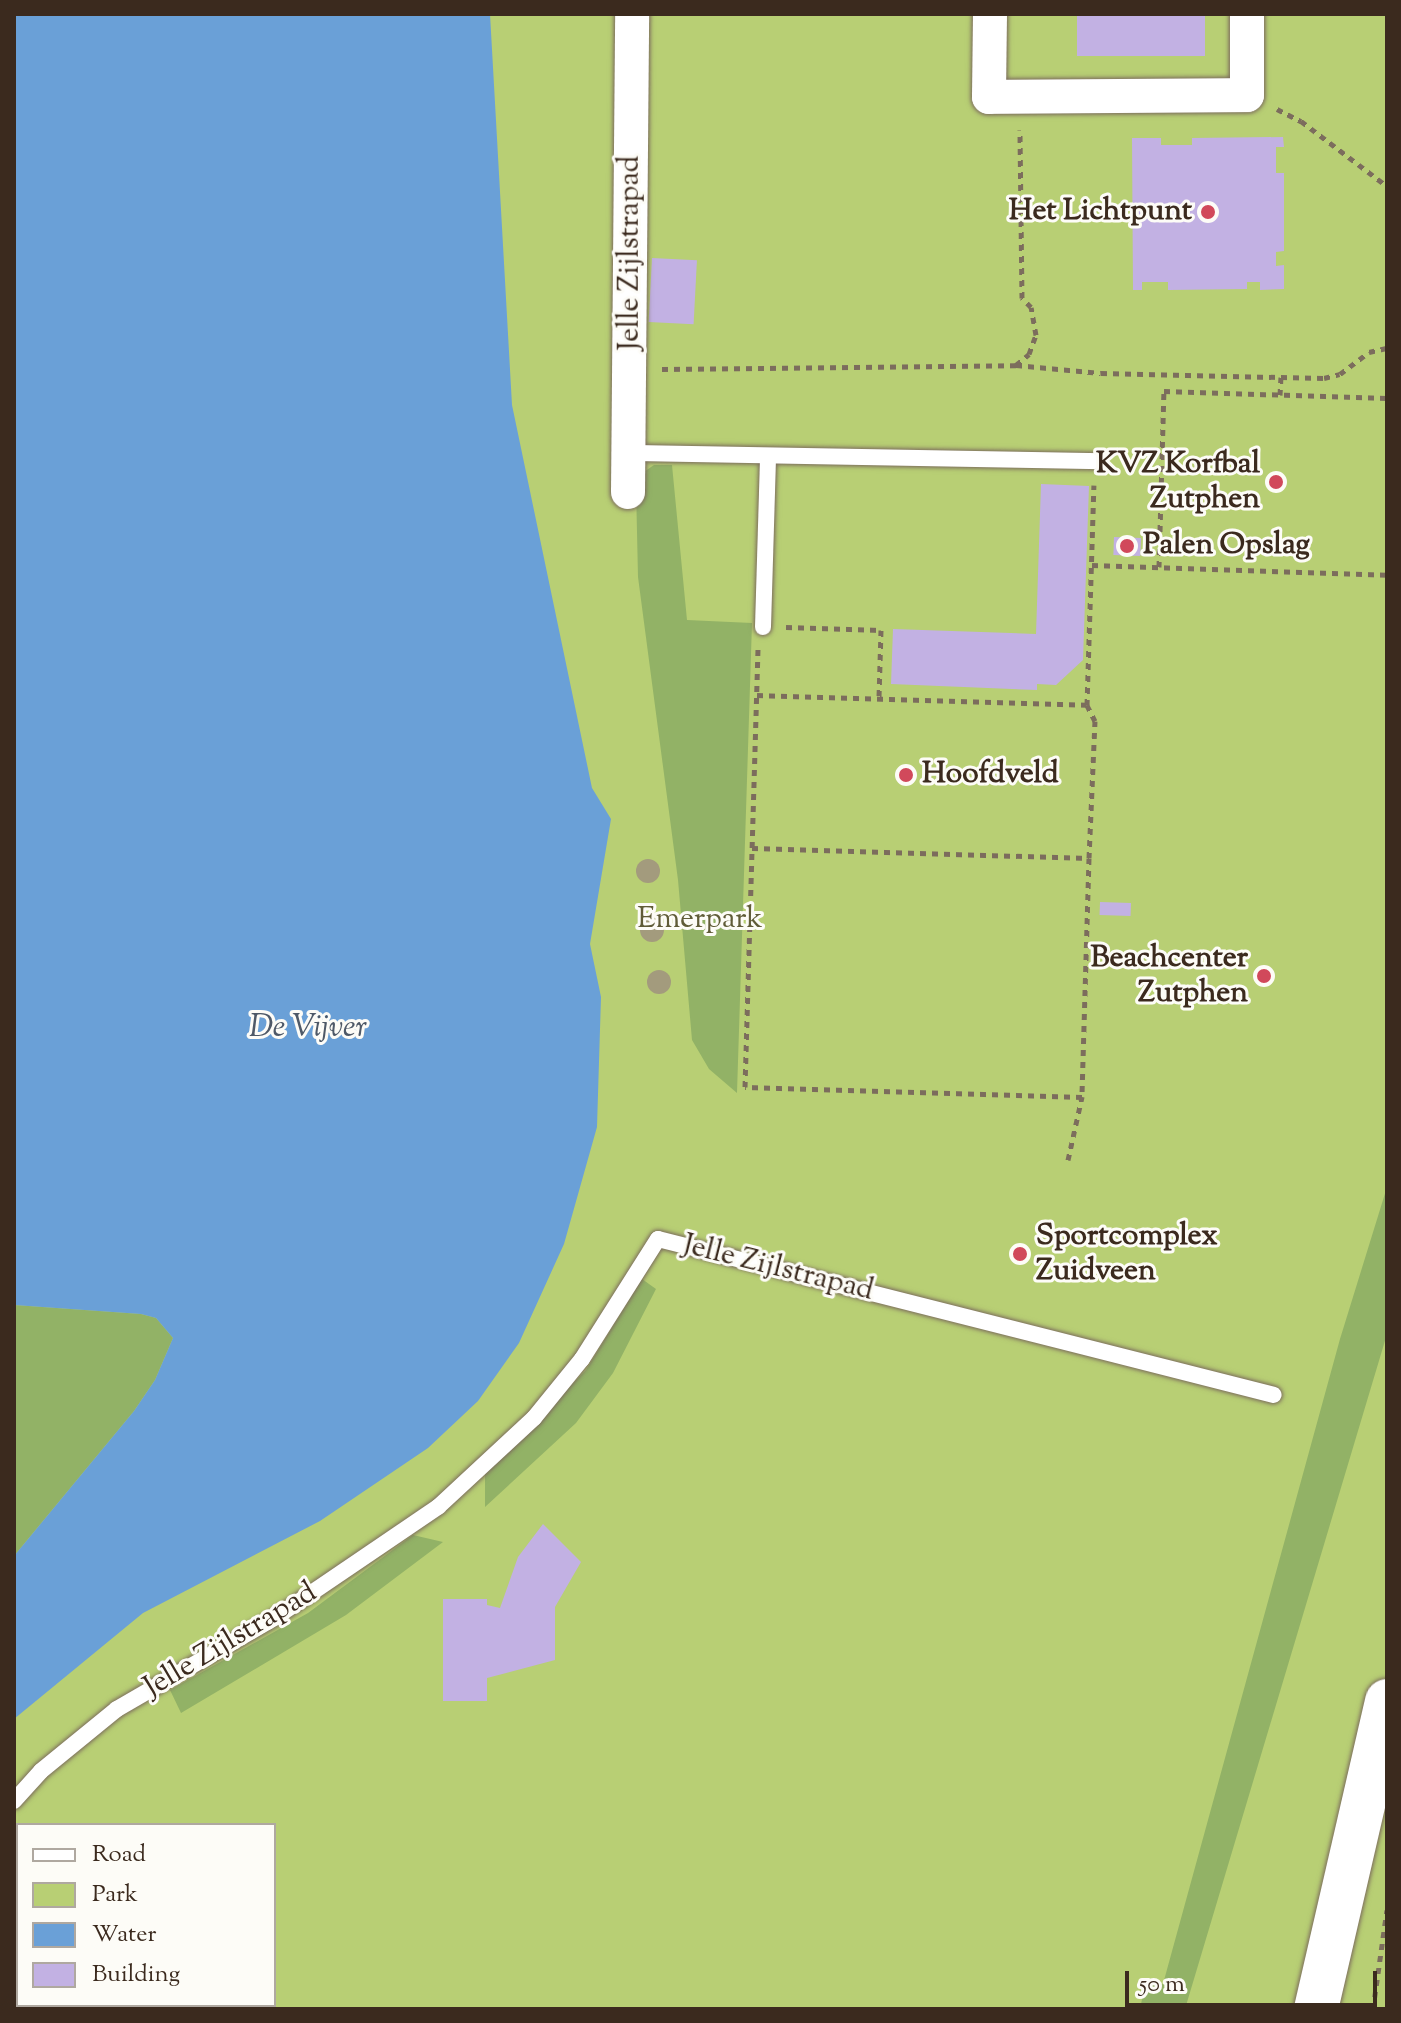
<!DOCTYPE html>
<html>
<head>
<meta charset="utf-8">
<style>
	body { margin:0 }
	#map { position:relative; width:1401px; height:2023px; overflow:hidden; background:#f4e9d2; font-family:"Sorts Mill Goudy",serif }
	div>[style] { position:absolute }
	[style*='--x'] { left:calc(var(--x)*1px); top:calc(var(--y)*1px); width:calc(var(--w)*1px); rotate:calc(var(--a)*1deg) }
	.green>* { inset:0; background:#b8cf74 }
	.forest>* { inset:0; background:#92b266 }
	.water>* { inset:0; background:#6aa0d7 }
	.building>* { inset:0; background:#c2b1e3; transform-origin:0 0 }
	.path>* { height:5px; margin-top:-2.5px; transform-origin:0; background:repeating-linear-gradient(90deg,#7c6d5d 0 6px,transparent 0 12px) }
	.roads { filter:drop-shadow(0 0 2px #7c6d5d) drop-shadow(0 0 2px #7c6d5d) }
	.lane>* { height:16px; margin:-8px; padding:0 8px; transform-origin:8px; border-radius:8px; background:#fff }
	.street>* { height:34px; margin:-17px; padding:0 17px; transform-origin:17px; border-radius:17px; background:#fff }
	.primary>* { height:44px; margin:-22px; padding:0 22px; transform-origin:22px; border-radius:22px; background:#fff }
	.trees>* { width:24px; height:24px; margin:-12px; border-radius:50%; background:#a39b7d }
	.dots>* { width:22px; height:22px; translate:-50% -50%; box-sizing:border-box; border:4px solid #fdfcf7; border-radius:50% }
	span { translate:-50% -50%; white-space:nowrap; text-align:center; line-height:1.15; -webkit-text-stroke:6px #fdfcf7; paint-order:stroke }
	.poi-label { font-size:30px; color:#3b2a1e; font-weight:700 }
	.right { translate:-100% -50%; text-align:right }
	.left { translate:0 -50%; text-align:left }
	.street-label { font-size:30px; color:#3b2a1e }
	.park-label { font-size:30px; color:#605c38 }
	.water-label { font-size:32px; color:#4e5968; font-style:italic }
	.frame { position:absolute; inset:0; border:16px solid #3b2a1e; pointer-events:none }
	.legend { position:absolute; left:16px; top:1823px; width:260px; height:184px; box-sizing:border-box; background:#fdfcf7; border:2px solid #afa8a0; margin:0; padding:10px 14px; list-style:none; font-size:24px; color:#3b2a1e }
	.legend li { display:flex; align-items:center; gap:16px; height:40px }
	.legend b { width:40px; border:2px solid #afa8a0 }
	.scale { position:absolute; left:1125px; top:1971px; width:252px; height:36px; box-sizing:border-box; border:4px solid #3b2a1e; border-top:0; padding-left:10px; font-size:24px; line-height:28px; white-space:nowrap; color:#3b2a1e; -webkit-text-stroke:6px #fdfcf7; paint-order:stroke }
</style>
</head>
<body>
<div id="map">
	<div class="green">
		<i style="clip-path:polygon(evenodd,14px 14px,1387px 14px,1387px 2009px,14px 2009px,14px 14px,18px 1825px,274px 1825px,274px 2005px,18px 2005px,18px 1825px)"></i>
	</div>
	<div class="forest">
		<i style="clip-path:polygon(654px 465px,672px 465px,687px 620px,752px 623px,737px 1093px,709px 1069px,692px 1040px,678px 880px,638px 577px,636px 487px,641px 474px)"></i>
		<i style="clip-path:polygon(1387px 1187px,1387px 1334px,1185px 2009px,1140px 2009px,1146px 1980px,1163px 1984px,1340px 1339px)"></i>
		<i style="clip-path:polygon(642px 1279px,656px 1289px,613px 1373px,576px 1423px,485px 1507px,485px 1474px,586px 1370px)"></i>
		<i style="clip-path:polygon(14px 1305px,141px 1314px,156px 1318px,173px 1338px,155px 1380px,134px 1411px,14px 1556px)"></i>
		<i style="clip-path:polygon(413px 1535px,443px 1542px,346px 1615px,181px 1713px,170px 1690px,308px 1613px)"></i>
	</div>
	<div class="water">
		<i style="clip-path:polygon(14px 14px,490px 14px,512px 405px,592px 788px,611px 819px,590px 944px,601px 997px,597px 1127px,564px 1244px,519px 1343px,478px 1401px,428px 1448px,320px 1521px,143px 1613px,14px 1719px,14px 1556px,134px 1411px,155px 1380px,173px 1338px,156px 1318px,141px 1314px,14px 1305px)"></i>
	</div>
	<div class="building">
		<i style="left:1077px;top:14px;width:128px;height:42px"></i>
		<i style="clip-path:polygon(1283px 137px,1284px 147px,1276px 147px,1276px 173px,1284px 173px,1284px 251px,1276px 252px,1276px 266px,1284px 265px,1284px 289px,1260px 290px,1260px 282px,1247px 282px,1247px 289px,1168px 290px,1168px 282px,1142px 282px,1142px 290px,1133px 290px,1132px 138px,1161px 138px,1161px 145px,1192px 145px,1192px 138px)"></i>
		<i style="left:652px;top:258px;width:45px;height:64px;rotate:3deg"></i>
		<i style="clip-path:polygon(1041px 484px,1089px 486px,1083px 660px,1056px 685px,1037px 684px,1037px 690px,891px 684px,893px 629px,1036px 634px)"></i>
		<i style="left:1114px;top:537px;width:27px;height:18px;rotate:2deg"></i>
		<i style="left:1100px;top:902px;width:31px;height:13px;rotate:2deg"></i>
		<i style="clip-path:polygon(543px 1524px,581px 1562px,555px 1607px,555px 1660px,487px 1678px,487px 1701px,443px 1701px,443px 1599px,487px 1599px,487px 1605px,500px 1608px,518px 1557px)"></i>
	</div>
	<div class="path">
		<i style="--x:1277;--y:109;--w:27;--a:27"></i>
		<i style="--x:1301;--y:121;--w:108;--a:37.1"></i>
		<i style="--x:1016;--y:365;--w:17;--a:-40"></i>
		<i style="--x:1029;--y:354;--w:20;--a:-70"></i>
		<i style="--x:1036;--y:335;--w:28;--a:-100"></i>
		<i style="--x:1031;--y:307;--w:13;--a:-135"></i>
		<i style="--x:1022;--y:298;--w:168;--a:-90.7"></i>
		<i style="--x:662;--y:369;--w:354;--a:-0.6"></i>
		<i style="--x:1016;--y:365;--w:85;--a:5.4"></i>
		<i style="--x:1101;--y:373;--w:223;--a:1.3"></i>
		<i style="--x:1324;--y:378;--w:16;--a:-14"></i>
		<i style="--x:1340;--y:374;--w:36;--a:-37"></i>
		<i style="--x:1369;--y:352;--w:18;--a:-13"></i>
		<i style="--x:1280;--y:395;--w:18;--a:-87"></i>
		<i style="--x:1092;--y:565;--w:295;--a:1.9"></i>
		<i style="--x:1159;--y:567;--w:176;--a:-88.4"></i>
		<i style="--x:1164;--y:391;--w:223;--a:1.8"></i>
		<i style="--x:786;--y:627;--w:95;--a:1.8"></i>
		<i style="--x:881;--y:630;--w:69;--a:91.7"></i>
		<i style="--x:757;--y:695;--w:330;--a:1.7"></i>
		<i style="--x:752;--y:848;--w:337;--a:1.7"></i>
		<i style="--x:1089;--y:858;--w:239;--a:91.7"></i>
		<i style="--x:1082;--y:1097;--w:337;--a:-178.3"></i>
		<i style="--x:745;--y:1087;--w:438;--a:-88.3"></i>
		<i style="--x:1089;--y:858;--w:137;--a:-87.5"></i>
		<i style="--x:1095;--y:721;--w:18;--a:-117"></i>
		<i style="--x:1087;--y:705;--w:220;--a:-88.2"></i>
		<i style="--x:1068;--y:1160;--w:65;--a:-77.5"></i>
		<i style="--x:1373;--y:2009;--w:100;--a:-82"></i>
	</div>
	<div class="roads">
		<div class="lane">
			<i style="--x:629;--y:453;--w:466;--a:1"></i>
			<i style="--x:763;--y:627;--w:168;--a:-88.3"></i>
			<i style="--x:14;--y:1801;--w:40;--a:-48"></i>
			<i style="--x:41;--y:1771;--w:98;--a:-39.2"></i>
			<i style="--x:117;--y:1709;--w:184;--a:-30.1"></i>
			<i style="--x:276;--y:1617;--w:196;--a:-34.2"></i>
			<i style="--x:438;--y:1507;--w:131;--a:-42.8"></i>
			<i style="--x:534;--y:1418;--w:76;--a:-50.9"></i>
			<i style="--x:582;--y:1359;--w:142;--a:-57.7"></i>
			<i style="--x:658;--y:1239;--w:635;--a:14.21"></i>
		</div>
		<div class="street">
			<i style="--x:990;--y:14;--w:83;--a:90.7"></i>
			<i style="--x:989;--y:97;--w:258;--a:-0.4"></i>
			<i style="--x:1247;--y:95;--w:81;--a:-90"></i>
			<i style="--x:628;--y:492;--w:478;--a:-89.5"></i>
		</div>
		<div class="primary">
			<i style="--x:1316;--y:2009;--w:316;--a:-77"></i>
		</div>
	</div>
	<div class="trees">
		<i style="left:648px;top:871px"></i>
		<i style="left:652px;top:930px"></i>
		<i style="left:659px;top:982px"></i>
	</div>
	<div class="dots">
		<i style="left:1208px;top:212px;background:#d1495b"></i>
		<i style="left:1276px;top:482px;background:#d1495b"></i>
		<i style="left:1127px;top:546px;background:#d1495b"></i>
		<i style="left:906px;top:775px;background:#d1495b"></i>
		<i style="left:1264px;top:976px;background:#d1495b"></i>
		<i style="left:1020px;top:1254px;background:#d1495b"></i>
	</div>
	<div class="poi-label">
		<span class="right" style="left:1192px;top:212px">Het Lichtpunt</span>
		<span class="right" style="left:1260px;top:482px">KVZ Korfbal<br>Zutphen</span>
		<span class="left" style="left:1143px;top:546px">Palen Opslag</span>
		<span class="left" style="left:922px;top:775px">Hoofdveld</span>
		<span class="right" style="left:1248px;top:976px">Beachcenter<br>Zutphen</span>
		<span class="left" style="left:1036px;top:1254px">Sportcomplex<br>Zuidveen</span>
	</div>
	<div class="street-label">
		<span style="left:631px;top:253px;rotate:-90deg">Jelle Zijlstrapad</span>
		<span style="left:778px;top:1269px;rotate:14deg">Jelle Zijlstrapad</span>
		<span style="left:231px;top:1641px;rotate:-31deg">Jelle Zijlstrapad</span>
	</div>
	<div class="park-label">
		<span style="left:700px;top:920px">Emerpark</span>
	</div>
	<div class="water-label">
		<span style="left:308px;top:1028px">De Vijver</span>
	</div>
	<div class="frame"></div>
	<ul class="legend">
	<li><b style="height:10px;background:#fff"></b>Road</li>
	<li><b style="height:22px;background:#b8cf74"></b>Park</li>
	<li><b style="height:22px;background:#6aa0d7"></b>Water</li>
	<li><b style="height:22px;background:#c2b1e3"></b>Building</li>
	</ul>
	<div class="scale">50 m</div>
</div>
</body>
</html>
